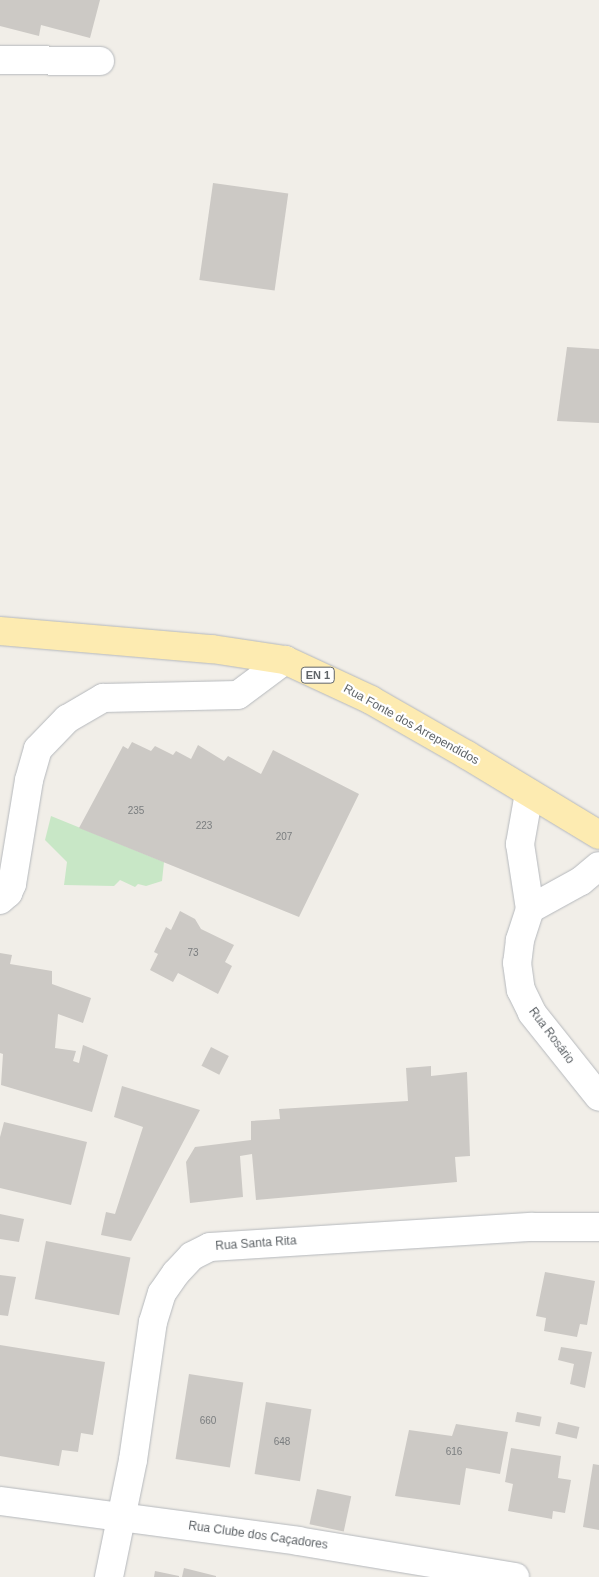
<!DOCTYPE html>
<html>
<head>
<meta charset="utf-8">
<style>
	body { margin:0 }
	#map { position:relative; width:599px; height:1577px; overflow:hidden; background:#f1eee8; font-family:Arial,sans-serif }
	div>[style] { position:absolute }
	[style*='--x'] { left:calc(var(--x)*1px); top:calc(var(--y)*1px); width:calc(var(--w)*1px); rotate:calc(var(--a)*1deg) }
	.green>* { inset:0; background:#c8e7c6 }
	.building>* { inset:0; background:#ccc9c5; transform-origin:0 0 }
	.roads { filter:drop-shadow(0 0 1px #b5b8bc) drop-shadow(0 0 1px #b5b8bc) }
	.minor>* { height:28px; margin:-14px; padding:0 14px; transform-origin:14px; border-radius:14px; background:#fff }
	.major>* { height:28px; margin:-14px; padding:0 14px; transform-origin:14px; border-radius:14px; background:#fdebb1 }
	span { translate:-50% -50%; white-space:nowrap; text-align:center; line-height:1.15; -webkit-text-stroke:4.5px #fff; paint-order:stroke }
	.number-label { font-size:10px; color:#7a7d7f }
	.number-label span { -webkit-text-stroke-width:0 }
	.shield-label span { padding:1px 4px; background:#fff; border:1px solid; border-radius:4px; -webkit-text-stroke-width:0 }
	.shield-label { font-size:11px; color:#5f6468; font-weight:700 }
	.street-label { font-size:12px; color:#5f6468 }
</style>
</head>
<body>
<div id="map">
	<div class="green">
		<i style="clip-path:polygon(51px 816px,164px 862px,162px 881px,146px 886px,138px 884px,135px 887px,120px 880px,114px 886px,64px 885px,67px 862px,45px 840px)"></i>
	</div>
	<div class="building">
		<i style="clip-path:polygon(0 0,100px 0,90px 38px,41px 25px,39px 36px,0 26px)"></i>
		<i style="left:213px;top:183px;width:76px;height:98px;rotate:8deg"></i>
		<i style="clip-path:polygon(567px 347px,599px 349px,599px 423px,557px 421px)"></i>
		<i style="clip-path:polygon(132px 742px,151px 751px,155px 746px,173px 755px,176px 751px,191px 759px,198px 745px,224px 761px,228px 756px,261px 774px,273px 750px,359px 794px,299px 917px,79px 828px,123px 746px,128px 749px)"></i>
		<i style="clip-path:polygon(180px 911px,195px 919px,201px 929px,234px 945px,225px 962px,232px 966px,218px 994px,178px 973px,173px 982px,150px 970px,158px 954px,154px 952px,166px 927px,171px 930px)"></i>
		<i style="clip-path:polygon(0 953px,12px 955px,10px 964px,52px 971px,52px 984px,91px 998px,83px 1023px,58px 1014px,55px 1048px,76px 1051px,73px 1061px,79px 1063px,83px 1045px,108px 1055px,92px 1112px,1px 1085px,3px 1054px,0 1053px)"></i>
		<i style="left:211px;top:1047px;width:20px;height:21px;rotate:27deg"></i>
		<i style="clip-path:polygon(431px 1066px,431px 1076px,467px 1072px,470px 1156px,455px 1157px,457px 1182px,256px 1200px,252px 1154px,240px 1156px,243px 1197px,190px 1203px,186px 1162px,195px 1147px,251px 1140px,251px 1121px,280px 1119px,279px 1109px,408px 1101px,406px 1068px)"></i>
		<i style="clip-path:polygon(122px 1086px,200px 1110px,131px 1241px,101px 1235px,106px 1212px,115px 1214px,143px 1127px,114px 1117px)"></i>
		<i style="clip-path:polygon(4px 1122px,87px 1142px,71px 1205px,0 1188px,0 1137px)"></i>
		<i style="clip-path:polygon(0 1214px,24px 1219px,19px 1242px,0 1239px)"></i>
		<i style="left:46px;top:1241px;width:86px;height:59px;rotate:11deg"></i>
		<i style="clip-path:polygon(545px 1272px,595px 1281px,587px 1325px,580px 1324px,577px 1337px,544px 1331px,546px 1318px,536px 1316px)"></i>
		<i style="clip-path:polygon(0 1275px,16px 1277px,8px 1316px,0 1315px)"></i>
		<i style="clip-path:polygon(0 1345px,105px 1362px,93px 1435px,81px 1433px,78px 1452px,62px 1450px,59px 1466px,0 1456px)"></i>
		<i style="clip-path:polygon(561px 1347px,592px 1352px,585px 1388px,570px 1384px,574px 1364px,558px 1360px)"></i>
		<i style="left:189px;top:1374px;width:55px;height:86px;rotate:9deg"></i>
		<i style="left:266px;top:1402px;width:46px;height:73px;rotate:9deg"></i>
		<i style="left:517px;top:1412px;width:25px;height:10px;rotate:11deg"></i>
		<i style="left:558px;top:1422px;width:22px;height:12px;rotate:13deg"></i>
		<i style="clip-path:polygon(456px 1424px,508px 1432px,500px 1474px,466px 1468px,460px 1505px,395px 1496px,409px 1430px,452px 1436px)"></i>
		<i style="clip-path:polygon(511px 1448px,561px 1456px,558px 1478px,571px 1480px,565px 1513px,553px 1511px,552px 1519px,508px 1511px,513px 1484px,505px 1482px)"></i>
		<i style="clip-path:polygon(593px 1464px,599px 1465px,599px 1530px,583px 1527px)"></i>
		<i style="left:317px;top:1489px;width:35px;height:36px;rotate:12deg"></i>
		<i style="clip-path:polygon(184px 1568px,216px 1576px,216px 1577px,182px 1577px)"></i>
		<i style="clip-path:polygon(155px 1571px,179px 1576px,179px 1577px,154px 1577px)"></i>
	</div>
	<div class="roads">
		<div class="minor">
			<i style="--x:0;--y:60;--w:100;--a:0.6"></i>
			<i style="--x:529;--y:793;--w:52;--a:100"></i>
			<i style="--x:520;--y:844;--w:66;--a:81.3"></i>
			<i style="--x:530;--y:909;--w:33;--a:108"></i>
			<i style="--x:520;--y:940;--w:23;--a:97"></i>
			<i style="--x:517;--y:963;--w:27;--a:82"></i>
			<i style="--x:521;--y:990;--w:25;--a:64"></i>
			<i style="--x:532;--y:1013;--w:107;--a:51.4"></i>
			<i style="--x:0;--y:900;--w:11;--a:-41"></i>
			<i style="--x:8;--y:893;--w:10;--a:-66"></i>
			<i style="--x:12;--y:884;--w:105;--a:-80.7"></i>
			<i style="--x:29;--y:780;--w:32;--a:-74"></i>
			<i style="--x:38;--y:749;--w:42;--a:-46"></i>
			<i style="--x:67;--y:719;--w:42;--a:-30.3"></i>
			<i style="--x:103;--y:698;--w:135;--a:-1.3"></i>
			<i style="--x:238;--y:695;--w:59;--a:-36.7"></i>
			<i style="--x:530;--y:909;--w:58;--a:-28.8"></i>
			<i style="--x:581;--y:881;--w:23;--a:-40"></i>
			<i style="--x:0;--y:1501;--w:301;--a:7.6"></i>
			<i style="--x:298;--y:1541;--w:220;--a:9.4"></i>
			<i style="--x:109;--y:1577;--w:119;--a:-78.4"></i>
			<i style="--x:133;--y:1460;--w:139;--a:-81.8"></i>
			<i style="--x:153;--y:1322;--w:30;--a:-73"></i>
			<i style="--x:162;--y:1293;--w:24;--a:-55"></i>
			<i style="--x:176;--y:1273;--w:23;--a:-47"></i>
			<i style="--x:192;--y:1256;--w:20;--a:-27"></i>
			<i style="--x:210;--y:1247;--w:323;--a:-3.6"></i>
			<i style="--x:532;--y:1227;--w:67;--a:0"></i>
		</div>
		<div class="major">
			<i style="--x:0;--y:631;--w:213;--a:4.9"></i>
			<i style="--x:212;--y:649;--w:74;--a:8.6"></i>
			<i style="--x:285;--y:660;--w:95;--a:24.9"></i>
			<i style="--x:371;--y:700;--w:111;--a:29.8"></i>
			<i style="--x:467;--y:755;--w:154;--a:31.2"></i>
		</div>
	</div>
	<div class="number-label">
		<span style="left:136px;top:811px">235</span>
		<span style="left:204px;top:826px">223</span>
		<span style="left:284px;top:837px">207</span>
		<span style="left:193px;top:953px">73</span>
		<span style="left:208px;top:1421px">660</span>
		<span style="left:282px;top:1442px">648</span>
		<span style="left:454px;top:1452px">616</span>
	</div>
	<div class="shield-label">
		<span style="left:318px;top:675px">EN 1</span>
	</div>
	<div class="street-label">
		<span style="left:411px;top:725px;rotate:29deg">Rua Fonte dos Arrependidos</span>
		<span style="left:551px;top:1036px;rotate:53deg">Rua Rosário</span>
		<span style="left:256px;top:1244px;rotate:-4deg">Rua Santa Rita</span>
		<span style="left:258px;top:1536px;rotate:8deg">Rua Clube dos Caçadores</span>
	</div>
</div>
</body>
</html>
